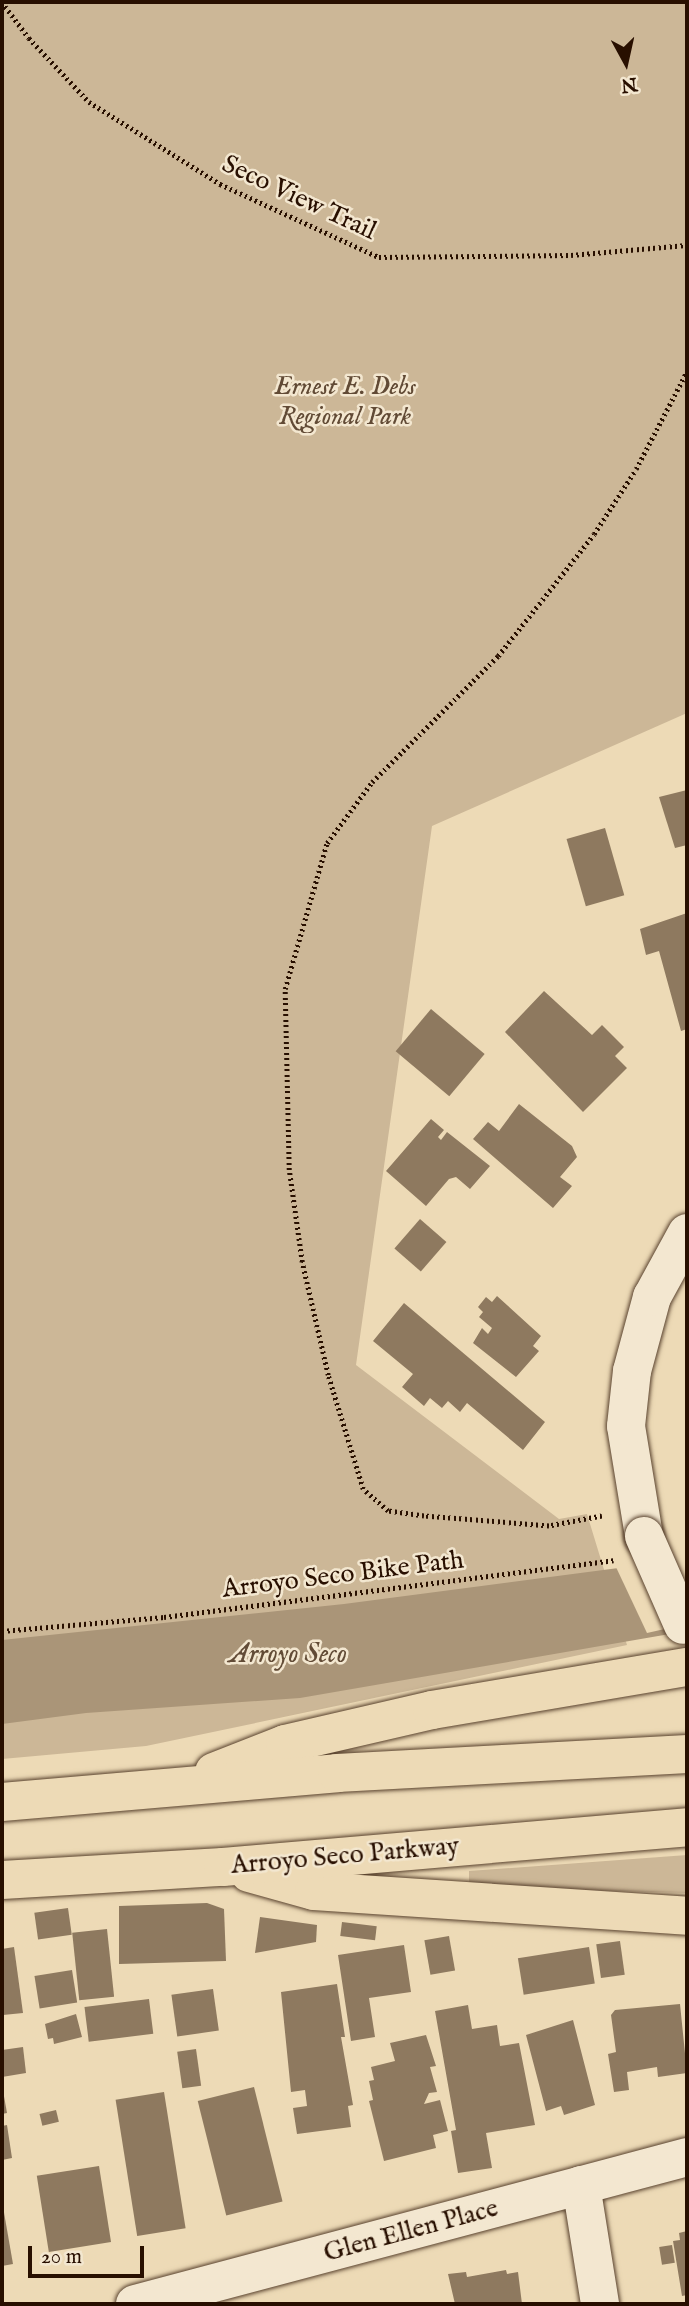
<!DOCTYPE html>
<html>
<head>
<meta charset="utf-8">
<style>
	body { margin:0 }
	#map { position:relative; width:689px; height:2306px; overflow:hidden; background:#eddab6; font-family:"IM FELL English",serif }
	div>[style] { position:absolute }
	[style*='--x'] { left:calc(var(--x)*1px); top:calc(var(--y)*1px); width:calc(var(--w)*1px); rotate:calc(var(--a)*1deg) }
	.green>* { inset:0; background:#ccb797 }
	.water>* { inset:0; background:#aa9578 }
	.pier>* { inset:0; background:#eddab6 }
	.building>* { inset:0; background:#8e795f; transform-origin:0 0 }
	.path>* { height:4.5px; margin-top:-2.25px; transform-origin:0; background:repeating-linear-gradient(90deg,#280f00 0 2px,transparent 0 5.5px) }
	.roads { filter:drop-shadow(0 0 2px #59422e) drop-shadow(0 0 2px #59422e) }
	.minor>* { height:38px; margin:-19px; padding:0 19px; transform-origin:19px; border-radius:19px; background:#f3e7d0 }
	.highway>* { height:38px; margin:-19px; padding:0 19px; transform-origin:19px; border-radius:19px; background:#eddab6 }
	.bridges { filter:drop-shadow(0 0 2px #59422e) drop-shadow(0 0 2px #59422e) }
	.minor-bridge>* { height:38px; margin:-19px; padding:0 19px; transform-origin:19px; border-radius:19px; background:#f3e7d0 }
	span { translate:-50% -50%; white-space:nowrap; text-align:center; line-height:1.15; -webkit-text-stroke:5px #f3e7d0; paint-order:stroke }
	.street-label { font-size:26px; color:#280f00 }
	.park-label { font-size:26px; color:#614a35; font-style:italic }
	.water-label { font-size:28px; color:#624b36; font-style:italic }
	.frame { position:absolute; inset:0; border:4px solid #280f00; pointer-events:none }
	.north { position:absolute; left:591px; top:28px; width:70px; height:70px; -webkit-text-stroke:5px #f3e7d0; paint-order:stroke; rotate:172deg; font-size:19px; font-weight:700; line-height:28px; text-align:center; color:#280f00 }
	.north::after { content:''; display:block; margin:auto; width:24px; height:32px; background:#280f00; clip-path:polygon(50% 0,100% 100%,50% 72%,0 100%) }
	.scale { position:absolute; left:28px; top:2246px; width:116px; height:32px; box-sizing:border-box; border:4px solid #280f00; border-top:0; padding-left:9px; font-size:21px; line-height:24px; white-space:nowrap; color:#280f00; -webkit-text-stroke:5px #f3e7d0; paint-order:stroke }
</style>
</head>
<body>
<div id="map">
	<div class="green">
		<i style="clip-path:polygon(2px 2px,687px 2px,687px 713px,432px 826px,356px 1365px,559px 1519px,587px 1514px,627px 1645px,146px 1746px,2px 1759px)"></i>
		<i style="clip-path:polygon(687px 1855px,687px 1893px,469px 1887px,469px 1871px)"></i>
	</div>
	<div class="water">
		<i style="clip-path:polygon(687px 1559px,687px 1631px,300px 1698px,86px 1713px,2px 1724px,2px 1640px,344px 1604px)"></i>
	</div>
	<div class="pier">
		<i style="clip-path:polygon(687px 1555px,687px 1624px,647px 1633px,615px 1565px)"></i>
	</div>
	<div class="building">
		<i style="clip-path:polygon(687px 790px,687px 845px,675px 848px,659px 797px)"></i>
		<i style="left:605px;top:828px;width:70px;height:40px;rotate:74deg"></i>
		<i style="clip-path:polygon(687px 913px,687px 1029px,681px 1031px,659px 951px,646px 955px,640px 929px)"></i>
		<i style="clip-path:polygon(544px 991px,592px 1035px,602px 1025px,624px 1047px,615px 1056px,627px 1068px,583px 1112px,505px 1032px)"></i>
		<i style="left:431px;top:1009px;width:70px;height:55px;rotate:40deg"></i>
		<i style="clip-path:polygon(519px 1104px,572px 1146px,577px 1157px,560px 1177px,572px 1186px,553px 1208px,473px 1139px,488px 1122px,499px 1131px)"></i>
		<i style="clip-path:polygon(431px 1119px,444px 1130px,438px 1137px,441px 1140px,447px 1132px,490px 1166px,470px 1189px,456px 1177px,449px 1179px,426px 1206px,386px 1171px)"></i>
		<i style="left:420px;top:1219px;width:35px;height:39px;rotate:41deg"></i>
		<i style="clip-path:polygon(497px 1296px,541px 1336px,533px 1346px,539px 1351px,516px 1377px,473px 1343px,482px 1328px,488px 1334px,492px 1328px,479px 1317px,483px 1312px,478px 1307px,486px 1297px,492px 1302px)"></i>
		<i style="clip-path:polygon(404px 1303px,545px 1422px,523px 1450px,467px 1403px,460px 1412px,448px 1401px,442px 1408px,430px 1398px,424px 1406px,402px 1387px,413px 1374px,373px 1341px)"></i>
		<i style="clip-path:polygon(207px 1903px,224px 1909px,226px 1961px,119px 1964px,119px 1906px)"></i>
		<i style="left:68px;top:1908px;width:27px;height:34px;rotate:82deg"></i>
		<i style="clip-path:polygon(260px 1917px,317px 1925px,316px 1942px,255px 1953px)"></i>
		<i style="left:342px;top:1922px;width:35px;height:14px;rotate:7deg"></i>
		<i style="left:107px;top:1929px;width:68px;height:35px;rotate:84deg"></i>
		<i style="left:449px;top:1936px;width:35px;height:25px;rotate:80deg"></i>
		<i style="left:620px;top:1941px;width:34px;height:24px;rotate:82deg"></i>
		<i style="clip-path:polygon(404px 1945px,411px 1992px,369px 1998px,375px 2037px,351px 2041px,338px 1955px)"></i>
		<i style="clip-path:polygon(14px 1947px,23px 2013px,3px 2015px,2px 1949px)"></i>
		<i style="left:589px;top:1947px;width:37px;height:72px;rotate:81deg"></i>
		<i style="left:72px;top:1970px;width:33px;height:38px;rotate:81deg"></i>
		<i style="clip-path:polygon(337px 1984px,345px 2037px,341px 2037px,353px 2105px,348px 2106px,351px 2127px,297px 2134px,293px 2108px,307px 2106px,305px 2090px,291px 2092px,281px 1992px)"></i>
		<i style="left:213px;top:1989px;width:42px;height:42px;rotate:82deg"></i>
		<i style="left:149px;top:1999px;width:35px;height:65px;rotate:83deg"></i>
		<i style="clip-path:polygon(680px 2004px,687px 2073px,658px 2077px,657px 2067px,627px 2072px,629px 2090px,614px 2092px,608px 2054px,616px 2052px,611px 2015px,615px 2010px)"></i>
		<i style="clip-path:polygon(468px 2005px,472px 2029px,497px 2025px,500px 2046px,519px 2043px,535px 2125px,486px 2133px,492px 2168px,458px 2173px,451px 2131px,456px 2130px,435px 2011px)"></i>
		<i style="clip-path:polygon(76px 2014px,82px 2037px,54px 2044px,53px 2038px,48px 2039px,45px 2024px)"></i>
		<i style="clip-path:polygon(573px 2020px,595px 2105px,564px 2115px,561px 2106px,546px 2111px,526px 2035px)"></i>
		<i style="clip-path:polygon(426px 2035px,436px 2066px,430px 2067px,437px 2092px,429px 2093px,424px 2104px,440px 2100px,448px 2131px,433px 2135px,436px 2148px,384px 2161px,369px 2101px,373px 2100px,369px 2081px,374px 2080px,371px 2067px,395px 2061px,390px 2043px)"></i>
		<i style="clip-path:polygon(23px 2047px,26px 2073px,2px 2077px,2px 2050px)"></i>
		<i style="left:196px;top:2049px;width:37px;height:19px;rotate:82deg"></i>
		<i style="clip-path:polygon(2px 2085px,7px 2113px,2px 2114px)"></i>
		<i style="left:254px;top:2087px;width:118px;height:58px;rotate:76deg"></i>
		<i style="left:164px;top:2092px;width:138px;height:49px;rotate:81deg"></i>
		<i style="left:56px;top:2110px;width:12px;height:17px;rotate:76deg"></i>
		<i style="clip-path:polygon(7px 2125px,12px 2158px,2px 2160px,2px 2126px)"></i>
		<i style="left:99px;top:2166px;width:77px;height:63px;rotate:81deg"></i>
		<i style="clip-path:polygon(2px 2201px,13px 2264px,2px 2266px)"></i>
		<i style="clip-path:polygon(687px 2231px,687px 2295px,682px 2296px,673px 2241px,680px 2240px,679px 2233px)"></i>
		<i style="left:672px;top:2245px;width:18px;height:13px;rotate:81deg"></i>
		<i style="clip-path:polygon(506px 2270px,507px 2274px,518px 2272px,522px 2304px,455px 2304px,448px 2274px,466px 2272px,467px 2277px)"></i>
	</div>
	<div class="path">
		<i style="--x:2;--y:2;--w:45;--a:53.1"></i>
		<i style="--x:29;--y:38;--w:88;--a:46.8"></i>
		<i style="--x:89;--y:102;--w:155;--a:32"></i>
		<i style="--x:220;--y:184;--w:175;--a:24.7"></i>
		<i style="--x:379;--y:257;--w:192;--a:-0.6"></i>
		<i style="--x:571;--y:255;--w:116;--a:-4.9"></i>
		<i style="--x:602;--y:1516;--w:54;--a:169.3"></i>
		<i style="--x:549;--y:1526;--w:125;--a:-175.4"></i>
		<i style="--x:424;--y:1516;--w:36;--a:-172"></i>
		<i style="--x:388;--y:1511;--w:33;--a:-139"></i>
		<i style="--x:363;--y:1489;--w:119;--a:-107.1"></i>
		<i style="--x:328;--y:1375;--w:116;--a:-103"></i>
		<i style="--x:302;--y:1262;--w:93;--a:-98"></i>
		<i style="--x:289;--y:1170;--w:181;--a:-91.3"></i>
		<i style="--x:285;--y:989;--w:152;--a:-74"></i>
		<i style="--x:327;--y:843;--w:76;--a:-53.6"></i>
		<i style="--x:372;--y:782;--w:178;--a:-45"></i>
		<i style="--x:498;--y:656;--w:155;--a:-51.8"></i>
		<i style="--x:594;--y:534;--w:77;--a:-57.1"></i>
		<i style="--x:636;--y:469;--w:110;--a:-62.5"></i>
		<i style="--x:2;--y:1631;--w:163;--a:-4.9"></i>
		<i style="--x:164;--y:1617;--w:453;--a:-7.2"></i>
	</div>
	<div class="roads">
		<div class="minor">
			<i style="--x:644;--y:1536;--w:111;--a:-99.3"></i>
			<i style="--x:626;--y:1426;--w:55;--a:-83.8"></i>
			<i style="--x:632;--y:1371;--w:77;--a:-74.9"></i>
			<i style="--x:652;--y:1297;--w:73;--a:-61.3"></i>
			<i style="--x:581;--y:2185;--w:121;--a:80.9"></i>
			<i style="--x:135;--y:2304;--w:571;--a:-14.91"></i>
		</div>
		<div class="highway">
			<i style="--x:214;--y:1772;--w:76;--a:-21.5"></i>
			<i style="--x:285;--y:1744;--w:151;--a:-13"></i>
			<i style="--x:432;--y:1710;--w:259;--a:-9.6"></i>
			<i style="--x:2;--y:1802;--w:336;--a:-4.9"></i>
			<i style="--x:337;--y:1773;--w:351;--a:-3.1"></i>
			<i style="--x:249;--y:1873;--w:67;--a:15.5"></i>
			<i style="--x:314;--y:1891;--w:374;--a:3.8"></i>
			<i style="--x:2;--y:1880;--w:221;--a:-3.4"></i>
			<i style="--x:223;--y:1867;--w:466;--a:-4.9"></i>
		</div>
	</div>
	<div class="bridges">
		<div class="minor-bridge">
			<i style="--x:644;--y:1536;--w:97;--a:66.3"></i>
		</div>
	</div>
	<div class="street-label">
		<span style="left:299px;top:198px;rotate:25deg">Seco View Trail</span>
		<span style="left:343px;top:1575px;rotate:-7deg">Arroyo Seco Bike Path</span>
		<span style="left:345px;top:1856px;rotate:-5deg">Arroyo Seco Parkway</span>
		<span style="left:411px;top:2231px;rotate:-15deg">Glen Ellen Place</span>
	</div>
	<div class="park-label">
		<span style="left:345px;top:402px">Ernest E. Debs<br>Regional Park</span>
	</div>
	<div class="water-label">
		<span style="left:288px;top:1655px">Arroyo Seco</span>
	</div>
	<div class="frame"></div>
	<div class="north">N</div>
	<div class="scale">20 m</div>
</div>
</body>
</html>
